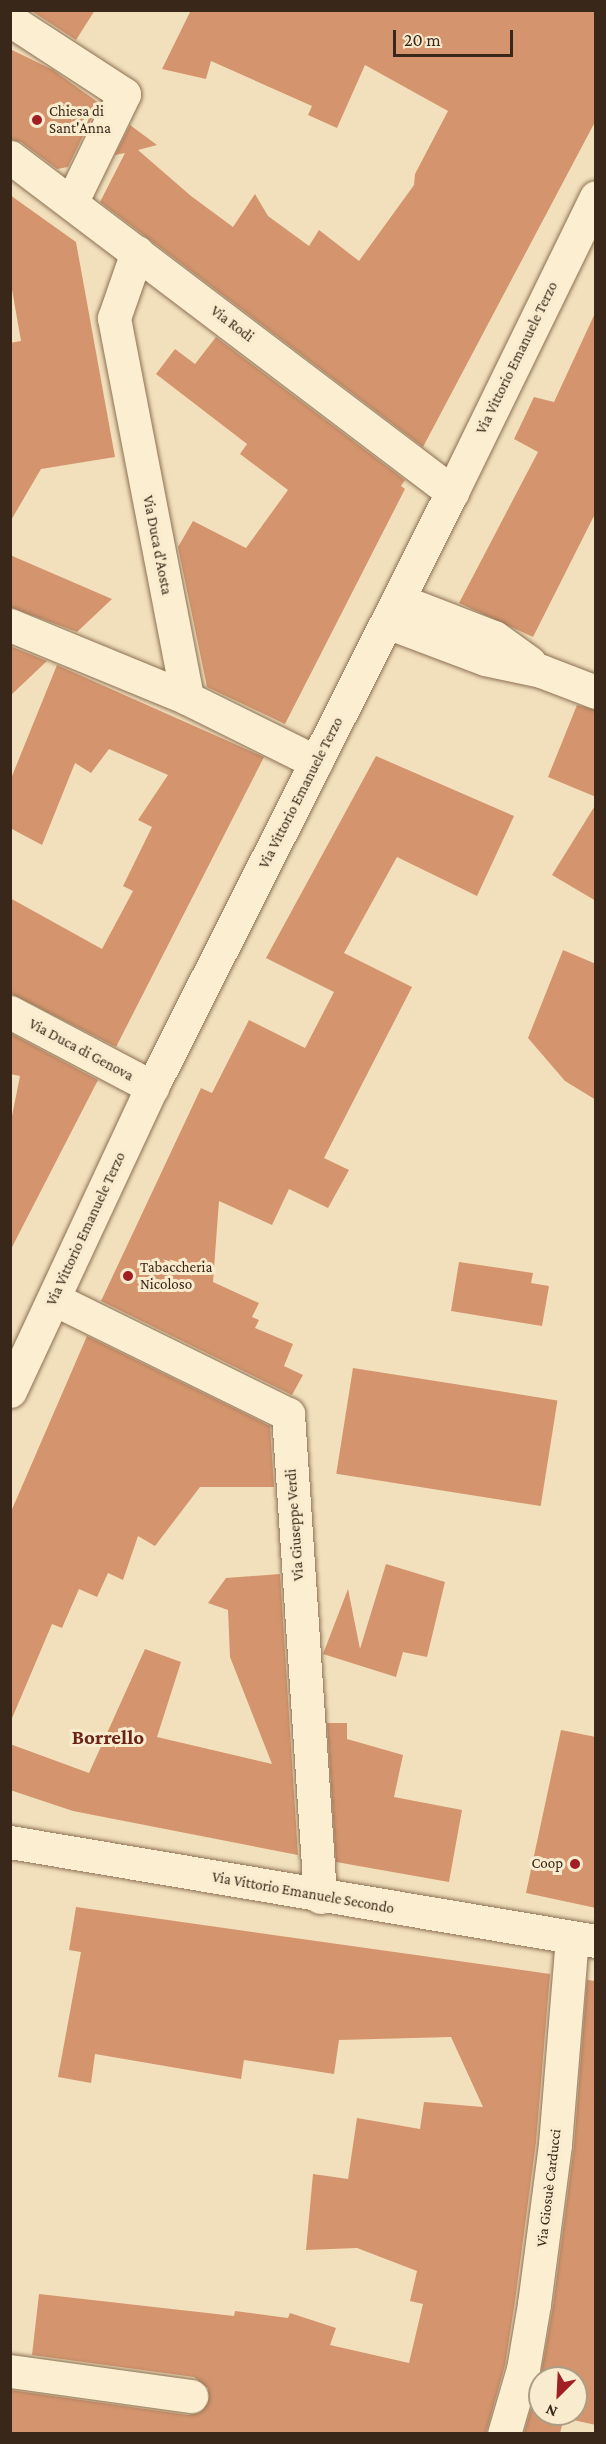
<!DOCTYPE html>
<html>
<head>
<meta charset="utf-8">
<style>
	body { margin:0 }
	#map { position:relative; width:606px; height:2444px; overflow:hidden; background:#f2e0bc; font-family:"Crimson Pro",serif }
	div>[style] { position:absolute }
	[style*='--x'] { left:calc(var(--x)*1px); top:calc(var(--y)*1px); width:calc(var(--w)*1px); rotate:calc(var(--a)*1deg) }
	.building>* { inset:0; background:#d4956e; transform-origin:0 0 }
	.roads { filter:drop-shadow(0 0 2px #8c7054) drop-shadow(0 0 2px #8c7054) }
	.minor>* { height:33px; margin:-16.5px; padding:0 16.5px; transform-origin:16.5px; border-radius:16.5px; background:#fceed0 }
	.tertiary>* { height:33px; margin:-16.5px; padding:0 16.5px; transform-origin:16.5px; border-radius:16.5px; background:#fceed0 }
	.dots>* { width:16px; height:16px; translate:-50% -50%; box-sizing:border-box; border:3px solid #f9ebcd; border-radius:50% }
	span { translate:-50% -50%; white-space:nowrap; text-align:center; line-height:1.15; -webkit-text-stroke:6px #f9ebcd; paint-order:stroke }
	.poi-label { font-size:15px; color:#39281a }
	.left { translate:0 -50%; text-align:left }
	.right { translate:-100% -50%; text-align:right }
	.street-label { font-size:15px; color:#39281a }
	.district-label { font-size:21px; color:#6a2415; font-weight:700 }
	.frame { position:absolute; inset:0; border:12px solid #39281a; pointer-events:none }
	.north { position:absolute; left:528px; top:2366px; width:60px; height:60px; box-sizing:border-box; background:#f9ebcd; border:2px solid #ac9d85; border-radius:50%; rotate:204deg; font-size:16px; font-weight:700; line-height:24px; text-align:center; color:#39281a }
	.north::after { content:''; display:block; margin:auto; width:21px; height:27px; background:#a11e23; clip-path:polygon(50% 0,100% 100%,50% 72%,0 100%) }
	.scale { position:absolute; left:393px; top:30px; width:120px; height:27px; box-sizing:border-box; border:3px solid #39281a; border-top:0; padding-left:8px; font-size:18px; line-height:21px; white-space:nowrap; color:#39281a; -webkit-text-stroke:4px #f9ebcd; paint-order:stroke }
</style>
</head>
<body>
<div id="map">
	<div class="building">
		<i style="clip-path:polygon(30px 10px,95px 10px,76px 40px)"></i>
		<i style="clip-path:polygon(191px 10px,596px 10px,596px 120px,423px 447px,100px 202px,125px 153px,115px 155px,130px 125px,157px 145px,138px 150px,191px 196px,233px 227px,255px 194px,268px 216px,309px 246px,319px 230px,359px 261px,414px 185px,415px 174px,448px 111px,365px 65px,337px 128px,308px 115px,312px 106px,211px 61px,206px 79px,162px 69px)"></i>
		<i style="clip-path:polygon(10px 49px,53px 70px,99px 103px,68px 167px,57px 169px,21px 142px,10px 139px)"></i>
		<i style="clip-path:polygon(10px 195px,76px 242px,115px 457px,41px 469px,10px 522px,10px 343px,21px 341px,10px 278px)"></i>
		<i style="clip-path:polygon(596px 311px,596px 512px,533px 637px,459px 603px,538px 452px,514px 439px,534px 397px,554px 402px)"></i>
		<i style="clip-path:polygon(216px 337px,405px 480px,401px 486px,405px 489px,285px 724px,207px 687px,178px 547px,193px 521px,246px 548px,288px 490px,240px 454px,247px 444px,156px 374px,175px 349px,195px 364px)"></i>
		<i style="clip-path:polygon(10px 555px,112px 599px,77px 632px,10px 607px)"></i>
		<i style="clip-path:polygon(10px 646px,47px 661px,10px 696px)"></i>
		<i style="clip-path:polygon(57px 665px,264px 757px,116px 1047px,10px 993px,10px 898px,102px 949px,133px 891px,123px 886px,152px 827px,138px 820px,168px 775px,109px 749px,91px 773px,75px 763px,42px 845px,10px 828px,10px 781px)"></i>
		<i style="clip-path:polygon(577px 705px,596px 710px,596px 797px,548px 777px)"></i>
		<i style="clip-path:polygon(376px 756px,514px 816px,477px 896px,397px 857px,344px 953px,412px 987px,324px 1158px,349px 1170px,328px 1208px,289px 1189px,272px 1225px,219px 1201px,213px 1282px,259px 1303px,252px 1317px,259px 1320px,255px 1328px,293px 1344px,284px 1366px,303px 1375px,292px 1395px,101px 1301px,201px 1088px,212px 1093px,249px 1020px,305px 1048px,334px 992px,266px 958px)"></i>
		<i style="clip-path:polygon(596px 804px,596px 901px,552px 875px)"></i>
		<i style="clip-path:polygon(563px 950px,596px 964px,596px 1100px,565px 1081px,528px 1038px)"></i>
		<i style="clip-path:polygon(10px 1033px,98px 1080px,10px 1251px,10px 1126px,20px 1076px,10px 1074px)"></i>
		<i style="clip-path:polygon(459px 1262px,533px 1273px,531px 1283px,549px 1286px,542px 1326px,451px 1311px)"></i>
		<i style="clip-path:polygon(87px 1336px,270px 1426px,274px 1487px,200px 1487px,155px 1546px,138px 1536px,123px 1580px,108px 1573px,97px 1597px,79px 1589px,62px 1628px,52px 1624px,10px 1723px,10px 1514px)"></i>
		<i style="left:353px;top:1368px;width:207px;height:107px;rotate:9deg"></i>
		<i style="clip-path:polygon(386px 1564px,445px 1582px,427px 1657px,403px 1652px,396px 1677px,323px 1654px,348px 1589px,360px 1649px)"></i>
		<i style="clip-path:polygon(280px 1574px,298px 1855px,73px 1811px,10px 1790px,10px 1744px,89px 1773px,145px 1649px,181px 1662px,157px 1737px,272px 1764px,230px 1657px,228px 1610px,208px 1603px,226px 1578px)"></i>
		<i style="clip-path:polygon(327px 1723px,347px 1723px,347px 1739px,403px 1755px,394px 1797px,462px 1810px,449px 1882px,336px 1862px)"></i>
		<i style="clip-path:polygon(561px 1730px,596px 1737px,596px 1908px,526px 1893px)"></i>
		<i style="clip-path:polygon(76px 1907px,550px 1974px,536px 2142px,515px 2301px,505px 2365px,486px 2433px,10px 2433px,10px 2390px,188px 2415px,199px 2413px,209px 2399px,208px 2388px,194px 2377px,32px 2355px,39px 2294px,234px 2316px,235px 2311px,288px 2318px,290px 2313px,336px 2328px,330px 2345px,409px 2363px,423px 2304px,410px 2301px,417px 2271px,357px 2248px,306px 2250px,313px 2174px,348px 2179px,357px 2118px,420px 2129px,424px 2102px,483px 2107px,451px 2037px,339px 2040px,334px 2074px,244px 2060px,241px 2079px,95px 2054px,91px 2083px,58px 2077px,81px 1952px,69px 1950px)"></i>
		<i style="clip-path:polygon(evenodd,587px 1980px,596px 1981px,596px 2425px,564px 2418px,560px 2433px,524px 2433px,541px 2374px,553px 2306px,574px 2146px,587px 1980px,540px 2378px,576px 2378px,576px 2414px,540px 2414px,540px 2378px)"></i>
	</div>
	<div class="roads">
		<div class="minor">
			<i style="--x:10;--y:20;--w:136;--a:33"></i>
			<i style="--x:124;--y:94;--w:121;--a:115.9"></i>
			<i style="--x:10;--y:157;--w:555;--a:37.16"></i>
			<i style="--x:137;--y:252;--w:70;--a:109.2"></i>
			<i style="--x:114;--y:318;--w:387;--a:79.1"></i>
			<i style="--x:187;--y:698;--w:144;--a:26.4"></i>
			<i style="--x:10;--y:625;--w:191;--a:22.4"></i>
			<i style="--x:10;--y:1012;--w:161;--a:27.8"></i>
			<i style="--x:54;--y:1299;--w:261;--a:26.2"></i>
			<i style="--x:288;--y:1414;--w:484;--a:86.2"></i>
			<i style="--x:10;--y:2371;--w:183;--a:7.9"></i>
			<i style="--x:504;--y:2434;--w:68;--a:-73.7"></i>
			<i style="--x:523;--y:2369;--w:66;--a:-80.4"></i>
			<i style="--x:534;--y:2304;--w:161;--a:-82.5"></i>
			<i style="--x:555;--y:2144;--w:207;--a:-85.3"></i>
		</div>
		<div class="tertiary">
			<i style="--x:398;--y:600;--w:103;--a:21.1"></i>
			<i style="--x:494;--y:637;--w:44;--a:35.8"></i>
			<i style="--x:387;--y:622;--w:105;--a:20.7"></i>
			<i style="--x:485;--y:659;--w:57;--a:12.1"></i>
			<i style="--x:541;--y:671;--w:59;--a:20.9"></i>
			<i style="--x:10;--y:1391;--w:336;--a:-65"></i>
			<i style="--x:152;--y:1087;--w:666;--a:-63.24"></i>
			<i style="--x:452;--y:492;--w:328;--a:-64"></i>
			<i style="--x:10;--y:1842;--w:594;--a:9.59"></i>
		</div>
	</div>
	<div class="dots">
		<i style="left:37px;top:120px;background:#a11e23"></i>
		<i style="left:128px;top:1276px;background:#a11e23"></i>
		<i style="left:575px;top:1864px;background:#a11e23"></i>
	</div>
	<div class="poi-label">
		<span class="left" style="left:49px;top:120px">Chiesa di<br>Sant'Anna</span>
		<span class="left" style="left:140px;top:1276px">Tabaccheria<br>Nicoloso</span>
		<span class="right" style="left:563px;top:1864px">Coop</span>
	</div>
	<div class="street-label">
		<span style="left:232px;top:324px;rotate:37deg">Via Rodi</span>
		<span style="left:517px;top:358px;rotate:-64deg">Via Vittorio Emanuele Terzo</span>
		<span style="left:157px;top:545px;rotate:79deg">Via Duca d'Aosta</span>
		<span style="left:301px;top:793px;rotate:-63deg">Via Vittorio Emanuele Terzo</span>
		<span style="left:81px;top:1050px;rotate:28deg">Via Duca di Genova</span>
		<span style="left:86px;top:1229px;rotate:-65deg">Via Vittorio Emanuele Terzo</span>
		<span style="left:295px;top:1525px;rotate:-94deg">Via Giuseppe Verdi</span>
		<span style="left:303px;top:1893px;rotate:10deg">Via Vittorio Emanuele Secondo</span>
		<span style="left:549px;top:2188px;rotate:-83deg">Via Giosuè Carducci</span>
	</div>
	<div class="district-label">
		<span style="left:108px;top:1737px">Borrello</span>
	</div>
	<div class="frame"></div>
	<div class="north">N</div>
	<div class="scale">20 m</div>
</div>
</body>
</html>
